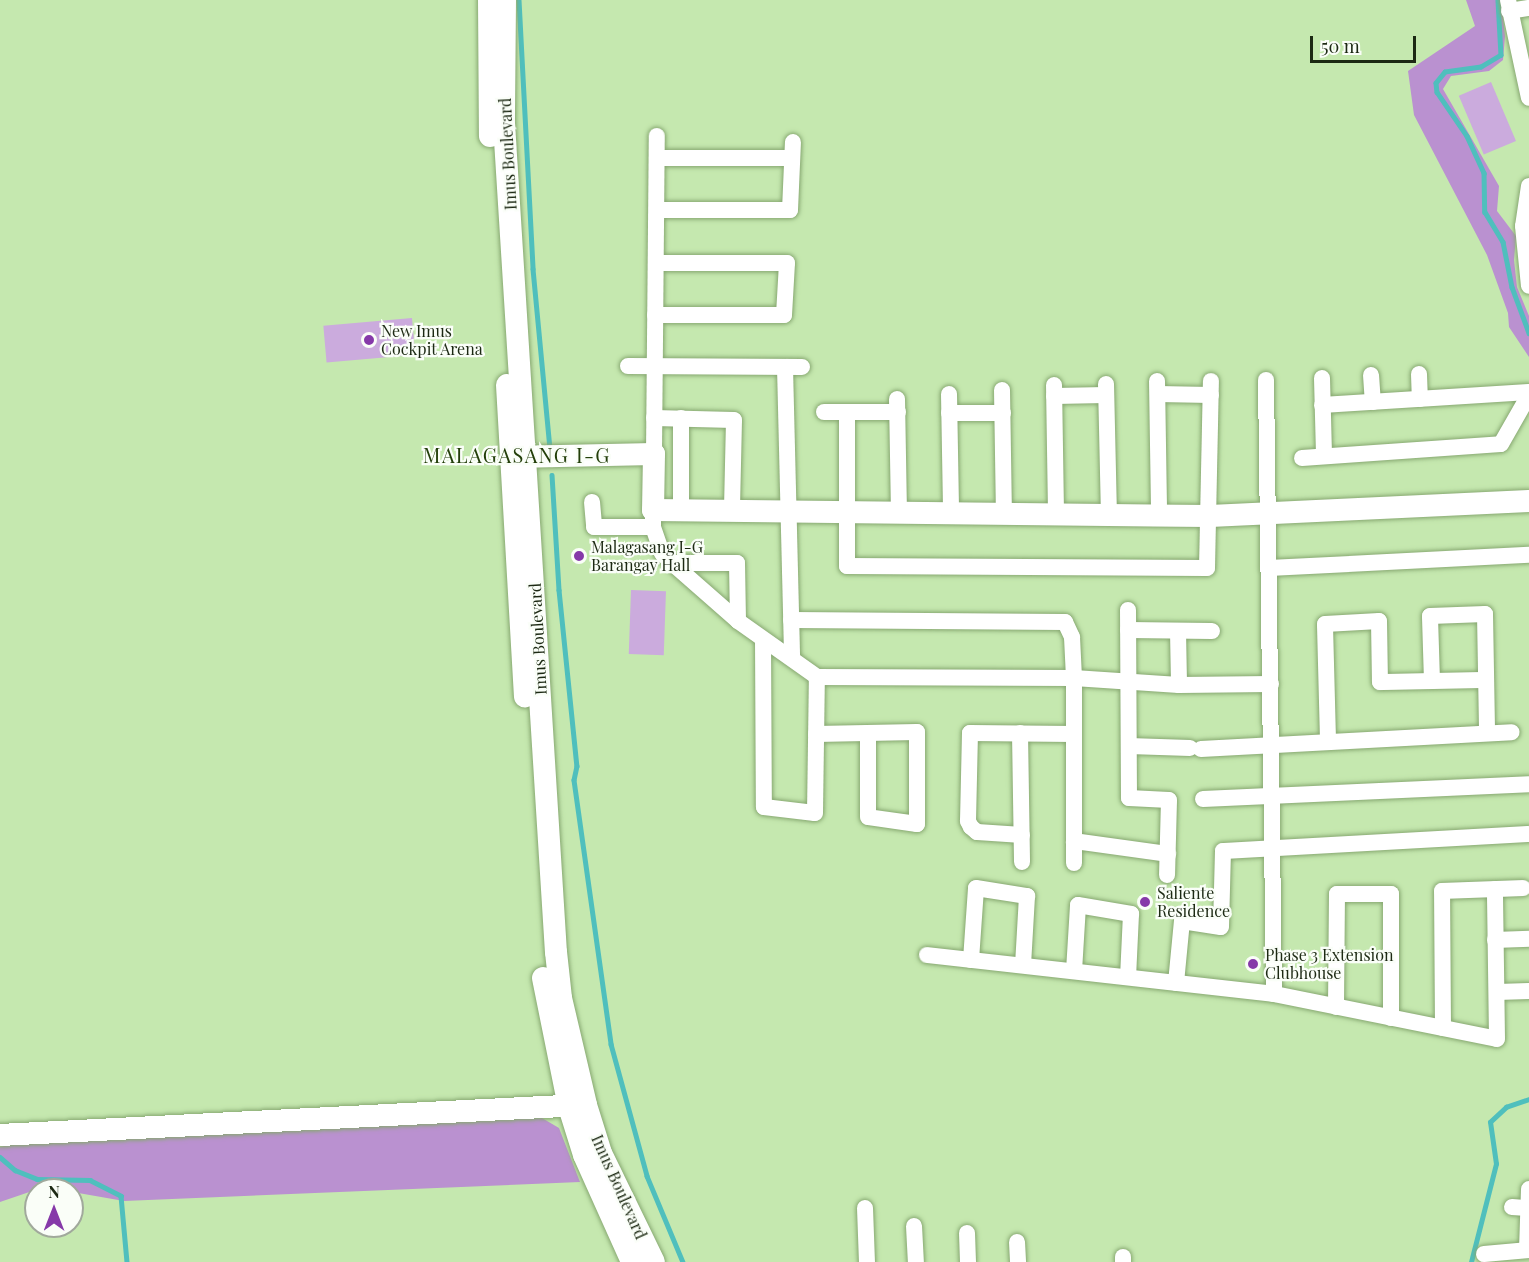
<!DOCTYPE html>
<html>
<head>
<meta charset="utf-8">
<style>
	body { margin:0 }
	#map { position:relative; width:1529px; height:1262px; overflow:hidden; background:#c5e8af; font-family:"Playfair Display",serif }
	div>[style] { position:absolute }
	[style*='--x'] { left:calc(var(--x)*1px); top:calc(var(--y)*1px); width:calc(var(--w)*1px); rotate:calc(var(--a)*1deg) }
	.green>* { inset:0; background:#cbabdd; transform-origin:0 0 }
	.forest>* { inset:0; background:#ba91d0 }
	.stream>* { height:4.5px; margin:-2.25px; padding:0 2.25px; transform-origin:2.25px; border-radius:2.25px; background:#4fbfbd }
	.roads { filter:drop-shadow(0 0 2px #87a871) drop-shadow(0 0 2px #87a871) }
	.street>* { height:16px; margin:-8px; padding:0 8px; transform-origin:8px; border-radius:8px; background:#fff }
	.secondary>* { height:22px; margin:-11px; padding:0 11px; transform-origin:11px; border-radius:11px; background:#fff }
	.dots>* { width:16px; height:16px; translate:-50% -50%; box-sizing:border-box; border:3px solid #fafef8; border-radius:50% }
	span { translate:-50% -50%; white-space:nowrap; text-align:center; line-height:1.15; -webkit-text-stroke:4.5px #fafef8; paint-order:stroke }
	.street-label { font-size:16px; color:#1c2913 }
	.poi-label { font-size:16px; color:#1c2913 }
	.left { translate:0 -50%; text-align:left }
	.quarter-label { font-size:20px; color:#233f0a; letter-spacing:1.5px }
	.north { position:absolute; left:24px; top:1178px; width:60px; height:60px; box-sizing:border-box; background:#fafef8; border:2px solid #a1a99c; border-radius:50%; rotate:0deg; font-size:16px; font-weight:700; line-height:24px; text-align:center; color:#1c2913 }
	.north::after { content:''; display:block; margin:auto; width:21px; height:27px; background:#8639a9; clip-path:polygon(50% 0,100% 100%,50% 72%,0 100%) }
	.scale { position:absolute; left:1310px; top:36px; width:106px; height:27px; box-sizing:border-box; border:3px solid #1c2913; border-top:0; padding-left:8px; font-size:18px; line-height:21px; white-space:nowrap; color:#1c2913; -webkit-text-stroke:4px #fafef8; paint-order:stroke }
</style>
</head>
<body>
<div id="map">
	<div class="green">
		<i style="left:1491px;top:82px;width:64px;height:35px;rotate:67deg"></i>
		<i style="left:412px;top:318px;width:37px;height:89px;rotate:85deg"></i>
		<i style="left:631px;top:590px;width:35px;height:64px;rotate:2deg"></i>
	</div>
	<div class="forest">
		<i style="clip-path:polygon(1466px 0,1501px 0,1505px 36px,1503px 60px,1489px 71px,1451px 76px,1443px 89px,1499px 186px,1497px 211px,1516px 236px,1514px 260px,1517px 287px,1529px 316px,1529px 357px,1509px 327px,1508px 313px,1487px 255px,1414px 115px,1408px 71px,1475px 26px)"></i>
		<i style="clip-path:polygon(542px 1118px,559px 1128px,580px 1182px,124px 1201px,44px 1187px,0 1202px,0 1147px,16px 1143px)"></i>
	</div>
	<div class="stream">
		<i style="--x:519;--y:0;--w:269;--a:87"></i>
		<i style="--x:533;--y:269;--w:181;--a:84.6"></i>
		<i style="--x:1498;--y:0;--w:55;--a:86.9"></i>
		<i style="--x:1501;--y:55;--w:23;--a:149"></i>
		<i style="--x:1481;--y:67;--w:36;--a:172"></i>
		<i style="--x:1445;--y:72;--w:14;--a:129"></i>
		<i style="--x:1436;--y:83;--w:9;--a:84"></i>
		<i style="--x:1437;--y:92;--w:53;--a:55.7"></i>
		<i style="--x:1467;--y:136;--w:41;--a:65.3"></i>
		<i style="--x:1484;--y:173;--w:39;--a:89"></i>
		<i style="--x:1485;--y:212;--w:35;--a:59"></i>
		<i style="--x:1503;--y:242;--w:46;--a:78.7"></i>
		<i style="--x:1512;--y:287;--w:49;--a:69.7"></i>
		<i style="--x:552;--y:475;--w:115;--a:86.5"></i>
		<i style="--x:559;--y:590;--w:177;--a:84.2"></i>
		<i style="--x:577;--y:766;--w:14;--a:102"></i>
		<i style="--x:574;--y:780;--w:267;--a:82"></i>
		<i style="--x:611;--y:1044;--w:137;--a:74.7"></i>
		<i style="--x:647;--y:1176;--w:93;--a:67.3"></i>
		<i style="--x:0;--y:1157;--w:20;--a:41"></i>
		<i style="--x:15;--y:1170;--w:24;--a:22"></i>
		<i style="--x:37;--y:1179;--w:53;--a:1.1"></i>
		<i style="--x:90;--y:1180;--w:35;--a:27"></i>
		<i style="--x:121;--y:1196;--w:66;--a:84.8"></i>
		<i style="--x:1471;--y:1262;--w:101;--a:-75.7"></i>
		<i style="--x:1496;--y:1164;--w:42;--a:-98.1"></i>
		<i style="--x:1490;--y:1122;--w:22;--a:-43"></i>
		<i style="--x:1506;--y:1107;--w:24;--a:-19"></i>
	</div>
	<div class="roads">
		<div class="street">
			<i style="--x:1508;--y:0;--w:100;--a:77.9"></i>
			<i style="--x:1509;--y:11;--w:20;--a:-9"></i>
			<i style="--x:657;--y:158;--w:135;--a:0"></i>
			<i style="--x:1529;--y:186;--w:40;--a:98.5"></i>
			<i style="--x:1523;--y:226;--w:60;--a:84.3"></i>
			<i style="--x:657;--y:210;--w:133;--a:0"></i>
			<i style="--x:790;--y:210;--w:68;--a:-87.5"></i>
			<i style="--x:655;--y:315;--w:129;--a:0"></i>
			<i style="--x:784;--y:315;--w:52;--a:-86.7"></i>
			<i style="--x:787;--y:263;--w:131;--a:180"></i>
			<i style="--x:628;--y:366;--w:174;--a:0.3"></i>
			<i style="--x:785;--y:367;--w:291;--a:88.6"></i>
			<i style="--x:1419;--y:374;--w:25;--a:88"></i>
			<i style="--x:1371;--y:375;--w:27;--a:86"></i>
			<i style="--x:1322;--y:378;--w:78;--a:88.5"></i>
			<i style="--x:1266;--y:380;--w:614;--a:89.25"></i>
			<i style="--x:1157;--y:381;--w:133;--a:89.1"></i>
			<i style="--x:1106;--y:384;--w:130;--a:88.7"></i>
			<i style="--x:1054;--y:385;--w:129;--a:89.1"></i>
			<i style="--x:1002;--y:390;--w:123;--a:89.1"></i>
			<i style="--x:949;--y:394;--w:119;--a:89"></i>
			<i style="--x:1158;--y:394;--w:53;--a:1.1"></i>
			<i style="--x:1054;--y:396;--w:52;--a:-1.1"></i>
			<i style="--x:897;--y:399;--w:113;--a:89"></i>
			<i style="--x:1322;--y:405;--w:207;--a:-3.6"></i>
			<i style="--x:824;--y:412;--w:74;--a:0"></i>
			<i style="--x:847;--y:413;--w:153;--a:90"></i>
			<i style="--x:847;--y:566;--w:360;--a:0.3"></i>
			<i style="--x:1207;--y:568;--w:187;--a:-88.8"></i>
			<i style="--x:949;--y:413;--w:54;--a:0"></i>
			<i style="--x:654;--y:418;--w:80;--a:1.4"></i>
			<i style="--x:734;--y:420;--w:91;--a:91.3"></i>
			<i style="--x:681;--y:418;--w:92;--a:90"></i>
			<i style="--x:654;--y:454;--w:318;--a:-89.5"></i>
			<i style="--x:1302;--y:458;--w:199;--a:-4"></i>
			<i style="--x:1501;--y:444;--w:56;--a:-60.3"></i>
			<i style="--x:592;--y:502;--w:25;--a:85"></i>
			<i style="--x:594;--y:527;--w:59;--a:0"></i>
			<i style="--x:653;--y:510;--w:17;--a:90"></i>
			<i style="--x:653;--y:527;--w:28;--a:71"></i>
			<i style="--x:662;--y:553;--w:14;--a:45"></i>
			<i style="--x:672;--y:563;--w:88;--a:41.3"></i>
			<i style="--x:738;--y:621;--w:97;--a:35.3"></i>
			<i style="--x:817;--y:677;--w:257;--a:0.2"></i>
			<i style="--x:1074;--y:678;--w:105;--a:3.8"></i>
			<i style="--x:1179;--y:685;--w:92;--a:-0.6"></i>
			<i style="--x:672;--y:563;--w:65;--a:0"></i>
			<i style="--x:737;--y:563;--w:58;--a:89"></i>
			<i style="--x:1269;--y:568;--w:260;--a:-2.9"></i>
			<i style="--x:1128;--y:610;--w:188;--a:89.7"></i>
			<i style="--x:1129;--y:798;--w:40;--a:2.9"></i>
			<i style="--x:1169;--y:800;--w:75;--a:91.5"></i>
			<i style="--x:791;--y:620;--w:274;--a:0.4"></i>
			<i style="--x:1065;--y:622;--w:17;--a:65"></i>
			<i style="--x:1072;--y:637;--w:41;--a:87.2"></i>
			<i style="--x:1074;--y:678;--w:185;--a:90"></i>
			<i style="--x:1128;--y:630;--w:84;--a:0.7"></i>
			<i style="--x:1178;--y:631;--w:54;--a:88.9"></i>
			<i style="--x:763;--y:640;--w:167;--a:89.7"></i>
			<i style="--x:764;--y:807;--w:51;--a:6.7"></i>
			<i style="--x:815;--y:813;--w:136;--a:-89.2"></i>
			<i style="--x:1432;--y:681;--w:65;--a:-91.8"></i>
			<i style="--x:1430;--y:616;--w:55;--a:-2.1"></i>
			<i style="--x:1485;--y:614;--w:118;--a:89"></i>
			<i style="--x:1020;--y:733;--w:129;--a:89.1"></i>
			<i style="--x:816;--y:734;--w:101;--a:-1.1"></i>
			<i style="--x:917;--y:732;--w:92;--a:90"></i>
			<i style="--x:917;--y:824;--w:49;--a:-171.9"></i>
			<i style="--x:868;--y:817;--w:84;--a:-90"></i>
			<i style="--x:1328;--y:740;--w:116;--a:-91.5"></i>
			<i style="--x:1325;--y:624;--w:54;--a:-3.2"></i>
			<i style="--x:1379;--y:621;--w:61;--a:89.1"></i>
			<i style="--x:1380;--y:682;--w:106;--a:-1.1"></i>
			<i style="--x:1129;--y:746;--w:61;--a:1.9"></i>
			<i style="--x:1201;--y:749;--w:311;--a:-3.1"></i>
			<i style="--x:1203;--y:799;--w:326;--a:-2.6"></i>
			<i style="--x:1022;--y:835;--w:45;--a:-176.2"></i>
			<i style="--x:977;--y:832;--w:8;--a:-140"></i>
			<i style="--x:971;--y:827;--w:7;--a:-117"></i>
			<i style="--x:968;--y:821;--w:88;--a:-88.7"></i>
			<i style="--x:970;--y:733;--w:104;--a:0.6"></i>
			<i style="--x:1074;--y:841;--w:95;--a:7.9"></i>
			<i style="--x:1495;--y:940;--w:34;--a:-2"></i>
			<i style="--x:927;--y:955;--w:349;--a:6.4"></i>
			<i style="--x:1274;--y:994;--w:227;--a:11.4"></i>
			<i style="--x:1497;--y:1039;--w:150;--a:-90.8"></i>
			<i style="--x:971;--y:960;--w:72;--a:-86"></i>
			<i style="--x:976;--y:888;--w:52;--a:8.9"></i>
			<i style="--x:1027;--y:896;--w:69;--a:93.3"></i>
			<i style="--x:1074;--y:971;--w:66;--a:-86.5"></i>
			<i style="--x:1078;--y:905;--w:54;--a:9.6"></i>
			<i style="--x:1131;--y:914;--w:63;--a:92.7"></i>
			<i style="--x:1176;--y:983;--w:62;--a:-84.5"></i>
			<i style="--x:1182;--y:921;--w:39;--a:9"></i>
			<i style="--x:1221;--y:927;--w:76;--a:-88.5"></i>
			<i style="--x:1223;--y:851;--w:306;--a:-3.2"></i>
			<i style="--x:1497;--y:992;--w:32;--a:-2"></i>
			<i style="--x:1336;--y:1007;--w:113;--a:-89.5"></i>
			<i style="--x:1337;--y:894;--w:54;--a:0"></i>
			<i style="--x:1391;--y:894;--w:124;--a:90"></i>
			<i style="--x:1443;--y:1028;--w:137;--a:-90.4"></i>
			<i style="--x:1442;--y:891;--w:81;--a:-2.1"></i>
			<i style="--x:1512;--y:1207;--w:16;--a:4"></i>
			<i style="--x:865;--y:1208;--w:54;--a:87.9"></i>
			<i style="--x:914;--y:1226;--w:36;--a:87"></i>
			<i style="--x:967;--y:1233;--w:29;--a:88"></i>
			<i style="--x:1017;--y:1242;--w:20;--a:87"></i>
			<i style="--x:1527;--y:1250;--w:61;--a:-88.1"></i>
			<i style="--x:1484;--y:1254;--w:45;--a:-5.1"></i>
			<i style="--x:1123;--y:1257;--w:5;--a:90"></i>
		</div>
		<div class="secondary">
			<i style="--x:489;--y:0;--w:136;--a:89.6"></i>
			<i style="--x:505;--y:0;--w:124;--a:90.5"></i>
			<i style="--x:504;--y:124;--w:830;--a:86.41"></i>
			<i style="--x:556;--y:952;--w:46;--a:83.8"></i>
			<i style="--x:561;--y:998;--w:110;--a:76.8"></i>
			<i style="--x:586;--y:1105;--w:50;--a:72.6"></i>
			<i style="--x:601;--y:1153;--w:121;--a:64.1"></i>
			<i style="--x:507;--y:385;--w:312;--a:86.7"></i>
			<i style="--x:513;--y:457;--w:141;--a:-1.2"></i>
			<i style="--x:654;--y:454;--w:56;--a:91"></i>
			<i style="--x:653;--y:510;--w:557;--a:0.62"></i>
			<i style="--x:1210;--y:516;--w:319;--a:-2.7"></i>
			<i style="--x:543;--y:978;--w:132;--a:78.6"></i>
			<i style="--x:569;--y:1107;--w:50;--a:72.6"></i>
			<i style="--x:584;--y:1155;--w:117;--a:65.8"></i>
			<i style="--x:0;--y:1135;--w:584;--a:-2.95"></i>
		</div>
	</div>
	<div class="dots">
		<i style="left:369px;top:340px;background:#8639a9"></i>
		<i style="left:579px;top:556px;background:#8639a9"></i>
		<i style="left:1145px;top:902px;background:#8639a9"></i>
		<i style="left:1253px;top:964px;background:#8639a9"></i>
	</div>
	<div class="street-label">
		<span style="left:508px;top:154px;rotate:-93deg">Imus Boulevard</span>
		<span style="left:538px;top:639px;rotate:-93deg">Imus Boulevard</span>
		<span style="left:619px;top:1187px;rotate:66deg">Imus Boulevard</span>
	</div>
	<div class="poi-label">
		<span class="left" style="left:381px;top:340px">New Imus<br>Cockpit Arena</span>
		<span class="left" style="left:591px;top:556px">Malagasang I-G<br>Barangay Hall</span>
		<span class="left" style="left:1157px;top:902px">Saliente<br>Residence</span>
		<span class="left" style="left:1265px;top:964px">Phase 3 Extension<br>Clubhouse</span>
	</div>
	<div class="quarter-label">
		<span style="left:517px;top:454px">MALAGASANG I-G</span>
	</div>
	<div class="north">N</div>
	<div class="scale">50 m</div>
</div>
</body>
</html>
